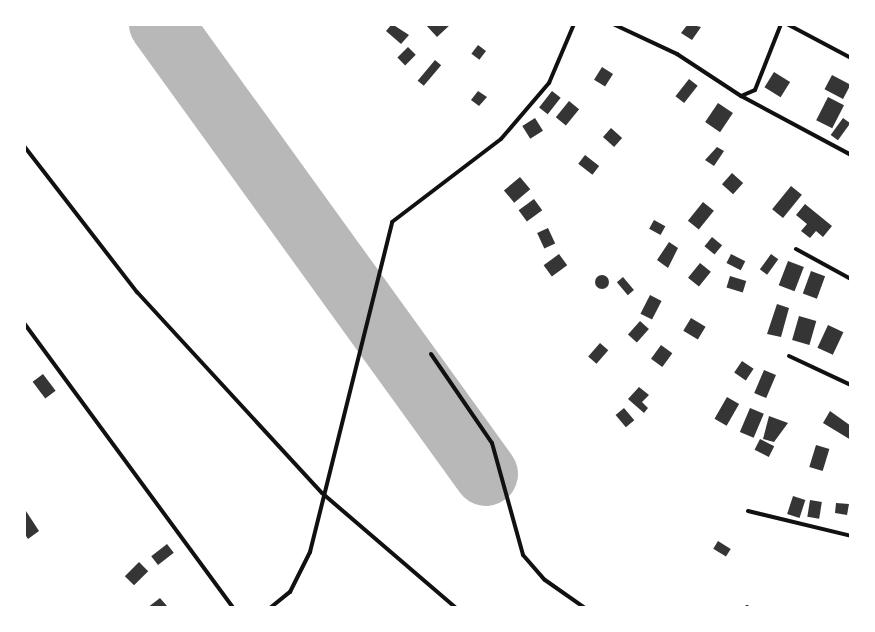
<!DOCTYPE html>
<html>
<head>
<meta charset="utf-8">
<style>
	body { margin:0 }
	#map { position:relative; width:875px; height:632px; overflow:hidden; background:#fff; font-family:"Fira Sans Condensed",sans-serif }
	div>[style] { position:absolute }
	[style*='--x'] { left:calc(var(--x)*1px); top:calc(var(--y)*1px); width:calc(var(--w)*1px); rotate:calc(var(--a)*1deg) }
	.runway>* { height:64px; margin:-32px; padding:0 32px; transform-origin:32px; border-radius:32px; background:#b8b8b8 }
	.building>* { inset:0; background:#353535; transform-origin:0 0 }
	.round { border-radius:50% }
	.minor>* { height:4px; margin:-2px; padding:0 2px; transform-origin:2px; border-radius:2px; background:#111 }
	span { translate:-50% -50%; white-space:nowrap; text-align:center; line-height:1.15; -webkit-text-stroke:6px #fff; paint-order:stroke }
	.frame { position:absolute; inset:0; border:26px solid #fff; pointer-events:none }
</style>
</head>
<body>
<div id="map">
	<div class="runway">
		<i style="--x:161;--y:24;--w:555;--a:54.16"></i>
	</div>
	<div class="building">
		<i style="clip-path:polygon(392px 24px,409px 35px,401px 44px,386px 31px)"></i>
		<i style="clip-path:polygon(425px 24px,451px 24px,437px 37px)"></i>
		<i style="clip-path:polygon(688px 24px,701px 27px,692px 40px,681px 33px)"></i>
		<i style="left:478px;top:45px;width:10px;height:11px;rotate:37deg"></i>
		<i style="left:408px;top:47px;width:11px;height:15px;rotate:45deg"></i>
		<i style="left:435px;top:60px;width:8px;height:27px;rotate:40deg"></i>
		<i style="left:602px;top:67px;width:13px;height:15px;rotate:32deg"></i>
		<i style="left:774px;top:72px;width:19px;height:18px;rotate:32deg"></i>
		<i style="left:832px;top:75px;width:21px;height:16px;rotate:28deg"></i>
		<i style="left:689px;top:79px;width:11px;height:22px;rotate:38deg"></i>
		<i style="clip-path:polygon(478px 91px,487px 97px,479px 106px,471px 100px)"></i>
		<i style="left:552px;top:91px;width:11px;height:21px;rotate:38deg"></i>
		<i style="left:828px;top:97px;width:18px;height:26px;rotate:27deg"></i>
		<i style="left:569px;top:101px;width:13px;height:21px;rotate:39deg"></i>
		<i style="left:718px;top:103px;width:18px;height:23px;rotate:34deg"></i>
		<i style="left:535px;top:118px;width:15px;height:15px;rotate:58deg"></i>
		<i style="left:843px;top:118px;width:9px;height:21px;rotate:36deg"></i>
		<i style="left:611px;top:128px;width:15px;height:12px;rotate:42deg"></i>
		<i style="clip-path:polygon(717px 147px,724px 151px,714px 166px,705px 160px)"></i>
		<i style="left:585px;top:155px;width:18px;height:11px;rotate:38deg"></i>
		<i style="left:732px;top:173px;width:15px;height:15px;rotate:42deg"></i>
		<i style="left:520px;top:177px;width:16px;height:21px;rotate:50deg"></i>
		<i style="left:791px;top:186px;width:14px;height:30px;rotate:39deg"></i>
		<i style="left:534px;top:199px;width:14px;height:19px;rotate:54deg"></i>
		<i style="left:703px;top:202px;width:14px;height:24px;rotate:39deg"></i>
		<i style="clip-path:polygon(805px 204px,832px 226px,823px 237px,816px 231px,810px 238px,801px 231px,807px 224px,796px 215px)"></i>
		<i style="left:654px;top:220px;width:13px;height:10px;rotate:29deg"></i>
		<i style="left:548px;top:228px;width:17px;height:12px;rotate:65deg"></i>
		<i style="left:712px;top:237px;width:13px;height:12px;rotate:39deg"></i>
		<i style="clip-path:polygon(669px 242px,678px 248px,668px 268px,657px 260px)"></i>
		<i style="left:559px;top:254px;width:14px;height:19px;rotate:54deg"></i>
		<i style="left:731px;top:254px;width:16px;height:10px;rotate:27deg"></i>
		<i style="left:771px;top:254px;width:9px;height:19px;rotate:36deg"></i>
		<i style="left:788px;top:261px;width:17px;height:26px;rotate:21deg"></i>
		<i style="left:700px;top:263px;width:14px;height:19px;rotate:39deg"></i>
		<i style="left:811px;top:271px;width:15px;height:24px;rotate:20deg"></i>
		<i class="round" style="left:595px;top:275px;width:14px;height:14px"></i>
		<i style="left:730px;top:276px;width:17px;height:12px;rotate:17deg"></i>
		<i style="left:623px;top:277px;width:17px;height:8px;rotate:50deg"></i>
		<i style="left:650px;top:295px;width:13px;height:21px;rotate:27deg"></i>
		<i style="clip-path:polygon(777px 304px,789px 308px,781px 337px,767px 334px)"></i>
		<i style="left:799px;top:316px;width:18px;height:25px;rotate:16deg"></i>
		<i style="left:691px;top:318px;width:17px;height:15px;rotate:31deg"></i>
		<i style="left:640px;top:321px;width:12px;height:18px;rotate:42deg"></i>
		<i style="left:828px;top:325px;width:17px;height:25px;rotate:25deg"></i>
		<i style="left:600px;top:343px;width:11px;height:18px;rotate:41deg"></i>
		<i style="left:661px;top:345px;width:14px;height:17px;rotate:36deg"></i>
		<i style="left:742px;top:361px;width:14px;height:14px;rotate:34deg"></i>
		<i style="left:764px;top:370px;width:13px;height:25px;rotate:23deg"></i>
		<i style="left:43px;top:374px;width:21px;height:13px;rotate:53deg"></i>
		<i style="clip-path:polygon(639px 387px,649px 395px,642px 402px,648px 408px,644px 413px,628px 399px)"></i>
		<i style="left:727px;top:397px;width:14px;height:25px;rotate:30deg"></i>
		<i style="left:624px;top:408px;width:16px;height:11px;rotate:50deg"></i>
		<i style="left:750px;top:408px;width:15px;height:26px;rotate:23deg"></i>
		<i style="clip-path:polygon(830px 411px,851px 426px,851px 440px,823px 423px)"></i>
		<i style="clip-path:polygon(769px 416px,788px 423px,774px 442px,763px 439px)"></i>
		<i style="left:760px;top:439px;width:16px;height:12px;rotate:27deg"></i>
		<i style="left:816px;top:445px;width:14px;height:23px;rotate:17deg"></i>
		<i style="left:793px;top:496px;width:13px;height:19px;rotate:18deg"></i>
		<i style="left:810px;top:500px;width:12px;height:17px;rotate:9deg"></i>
		<i style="clip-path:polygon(836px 503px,849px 504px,847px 515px,835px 513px)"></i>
		<i style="clip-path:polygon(24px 508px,39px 531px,28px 539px,24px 533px)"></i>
		<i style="left:718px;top:541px;width:15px;height:9px;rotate:32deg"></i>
		<i style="left:167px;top:544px;width:11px;height:20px;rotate:52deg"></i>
		<i style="left:139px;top:562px;width:13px;height:20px;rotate:45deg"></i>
		<i style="clip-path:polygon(160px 598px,167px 606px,147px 608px)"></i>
	</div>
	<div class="minor">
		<i style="--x:613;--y:24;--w:71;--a:25.1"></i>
		<i style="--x:677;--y:54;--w:77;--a:33.3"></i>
		<i style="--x:741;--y:96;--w:15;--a:-23"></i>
		<i style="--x:755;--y:90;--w:71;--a:-68.5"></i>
		<i style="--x:787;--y:24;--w:72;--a:28"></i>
		<i style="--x:743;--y:97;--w:123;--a:28.2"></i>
		<i style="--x:24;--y:146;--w:185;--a:52.3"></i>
		<i style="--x:137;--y:292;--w:273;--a:47.4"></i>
		<i style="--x:322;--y:493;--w:177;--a:40.6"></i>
		<i style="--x:796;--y:249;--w:63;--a:28.6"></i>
		<i style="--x:24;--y:323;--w:353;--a:53.7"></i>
		<i style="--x:431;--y:354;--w:108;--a:55.6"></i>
		<i style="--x:492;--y:443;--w:116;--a:74.5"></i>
		<i style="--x:523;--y:555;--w:33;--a:49"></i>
		<i style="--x:545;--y:580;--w:49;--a:35"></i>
		<i style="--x:789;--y:356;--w:68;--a:25.1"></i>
		<i style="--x:748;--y:511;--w:106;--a:13.6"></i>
		<i style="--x:270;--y:608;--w:26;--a:-39"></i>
		<i style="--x:290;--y:592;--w:45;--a:-63.4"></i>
		<i style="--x:310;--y:552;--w:340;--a:-76"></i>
		<i style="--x:392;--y:222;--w:137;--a:-37.3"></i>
		<i style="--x:501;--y:139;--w:74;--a:-49.4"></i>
		<i style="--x:549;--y:83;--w:64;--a:-67"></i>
		<i style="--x:747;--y:608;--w:1;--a:-90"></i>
	</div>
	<div class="frame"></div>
</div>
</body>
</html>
